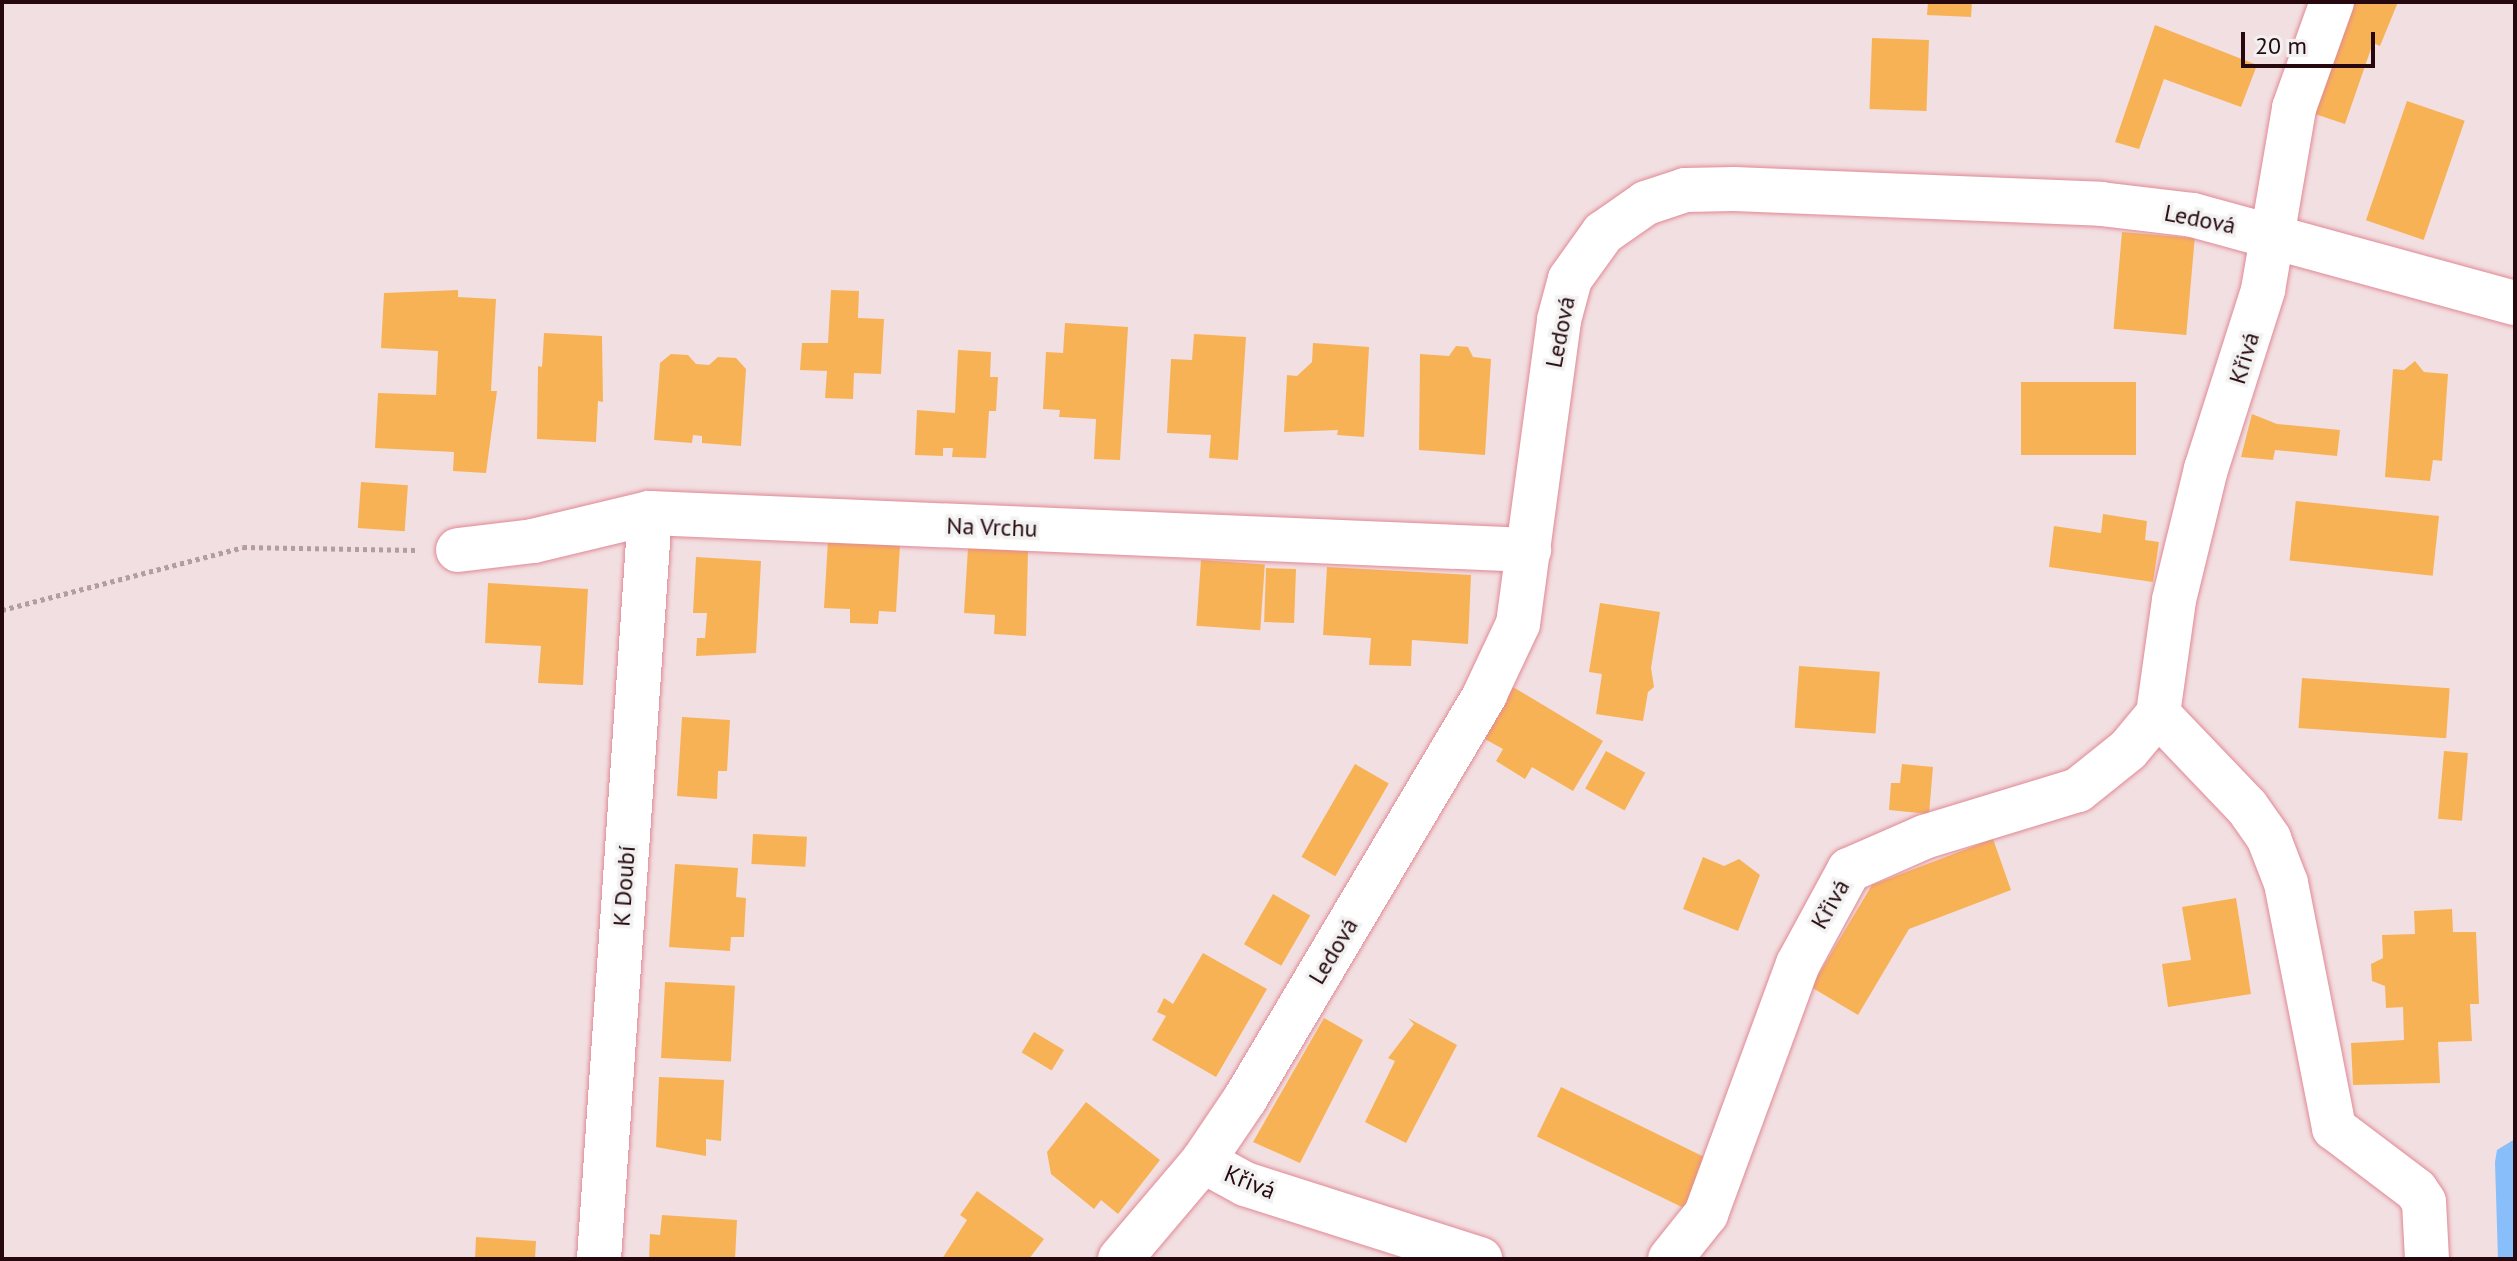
<!DOCTYPE html>
<html>
<head>
<meta charset="utf-8">
<style>
	body { margin:0 }
	#map { position:relative; width:2517px; height:1261px; overflow:hidden; background:#f2dfe1; font-family:"PT Sans",sans-serif }
	div>[style] { position:absolute }
	[style*='--x'] { left:calc(var(--x)*1px); top:calc(var(--y)*1px); width:calc(var(--w)*1px); rotate:calc(var(--a)*1deg) }
	.water>* { inset:0; background:#88bef9 }
	.building>* { inset:0; background:#f8b256; transform-origin:0 0 }
	.path>* { height:5px; margin-top:-2.5px; transform-origin:0; background:repeating-linear-gradient(90deg,#b49da0 0 4px,transparent 0 8px) }
	.roads { filter:drop-shadow(0 0 2px #e08995) drop-shadow(0 0 2px #e08995) }
	.minor>* { height:44px; margin:-22px; padding:0 22px; transform-origin:22px; border-radius:22px; background:#fff }
	span { translate:-50% -50%; white-space:nowrap; text-align:center; line-height:1.15; -webkit-text-stroke:7px #f1f1f1; paint-order:stroke }
	.street-label { font-size:24px; color:#27080e }
	.frame { position:absolute; inset:0; border:4px solid #27080e; pointer-events:none }
	.scale { position:absolute; left:2241px; top:32px; width:134px; height:36px; box-sizing:border-box; border:4px solid #27080e; border-top:0; padding-left:10px; font-size:24px; line-height:28px; white-space:nowrap; color:#27080e; -webkit-text-stroke:6px #f1f1f1; paint-order:stroke }
</style>
</head>
<body>
<div id="map">
	<div class="water">
		<i style="clip-path:polygon(2515px 1139px,2515px 1259px,2498px 1259px,2495px 1162px,2497px 1150px)"></i>
	</div>
	<div class="building">
		<i style="clip-path:polygon(1928px 2px,1972px 2px,1971px 17px,1927px 15px)"></i>
		<i style="clip-path:polygon(2351px 2px,2398px 2px,2380px 46px,2373px 43px,2345px 124px,2309px 112px)"></i>
		<i style="clip-path:polygon(2155px 25px,2257px 65px,2241px 107px,2164px 79px,2139px 149px,2115px 142px)"></i>
		<i style="left:1872px;top:38px;width:57px;height:71px;rotate:2deg"></i>
		<i style="left:2407px;top:101px;width:61px;height:126px;rotate:19deg"></i>
		<i style="left:2122px;top:232px;width:73px;height:97px;rotate:5deg"></i>
		<i style="clip-path:polygon(458px 290px,458px 297px,496px 299px,491px 391px,497px 391px,486px 473px,453px 471px,454px 452px,375px 448px,378px 393px,436px 395px,438px 351px,381px 348px,384px 293px)"></i>
		<i style="clip-path:polygon(831px 290px,859px 291px,858px 318px,884px 319px,881px 374px,854px 373px,853px 399px,825px 398px,827px 371px,800px 370px,802px 343px,828px 343px)"></i>
		<i style="clip-path:polygon(1065px 323px,1128px 327px,1120px 460px,1094px 459px,1096px 419px,1059px 417px,1060px 410px,1043px 409px,1046px 352px,1063px 353px)"></i>
		<i style="clip-path:polygon(544px 333px,602px 336px,603px 402px,598px 401px,596px 442px,537px 439px,538px 366px,542px 367px)"></i>
		<i style="clip-path:polygon(1194px 334px,1246px 337px,1238px 460px,1209px 458px,1211px 435px,1167px 433px,1171px 359px,1192px 360px)"></i>
		<i style="clip-path:polygon(1313px 343px,1369px 347px,1364px 437px,1337px 435px,1338px 430px,1284px 432px,1287px 375px,1297px 376px,1312px 362px)"></i>
		<i style="clip-path:polygon(1456px 346px,1468px 347px,1473px 357px,1491px 359px,1485px 455px,1419px 450px,1420px 354px,1449px 356px)"></i>
		<i style="clip-path:polygon(958px 350px,991px 352px,990px 377px,998px 377px,996px 411px,989px 411px,986px 458px,952px 457px,953px 448px,943px 448px,943px 456px,915px 455px,917px 410px,955px 413px)"></i>
		<i style="clip-path:polygon(671px 354px,688px 355px,696px 364px,709px 365px,718px 357px,736px 358px,746px 369px,741px 446px,702px 443px,702px 436px,693px 435px,692px 443px,654px 440px,660px 363px)"></i>
		<i style="clip-path:polygon(2415px 361px,2424px 372px,2448px 374px,2442px 461px,2433px 460px,2430px 481px,2385px 477px,2393px 369px,2404px 370px)"></i>
		<i style="left:2021px;top:382px;width:115px;height:73px"></i>
		<i style="clip-path:polygon(2252px 414px,2277px 424px,2340px 430px,2337px 456px,2275px 450px,2273px 460px,2241px 457px)"></i>
		<i style="left:361px;top:482px;width:47px;height:46px;rotate:4deg"></i>
		<i style="clip-path:polygon(2103px 514px,2147px 521px,2145px 540px,2159px 542px,2153px 582px,2049px 567px,2054px 526px,2101px 533px)"></i>
		<i style="left:2439px;top:516px;width:60px;height:144px;rotate:96deg"></i>
		<i style="clip-path:polygon(828px 540px,900px 545px,896px 612px,879px 611px,878px 624px,850px 623px,850px 609px,824px 608px)"></i>
		<i style="clip-path:polygon(968px 548px,1028px 551px,1026px 636px,994px 634px,995px 615px,964px 613px)"></i>
		<i style="clip-path:polygon(696px 557px,761px 561px,756px 653px,696px 656px,697px 638px,705px 638px,707px 613px,693px 613px)"></i>
		<i style="left:1201px;top:560px;width:64px;height:66px;rotate:4deg"></i>
		<i style="clip-path:polygon(1327px 567px,1471px 575px,1468px 644px,1412px 640px,1411px 666px,1369px 665px,1371px 638px,1323px 635px)"></i>
		<i style="left:1266px;top:568px;width:30px;height:54px;rotate:2deg"></i>
		<i style="clip-path:polygon(488px 583px,588px 589px,583px 685px,538px 683px,541px 646px,485px 643px)"></i>
		<i style="clip-path:polygon(1600px 603px,1660px 612px,1651px 668px,1654px 687px,1648px 692px,1643px 721px,1596px 714px,1602px 674px,1589px 672px)"></i>
		<i style="left:1799px;top:666px;width:81px;height:62px;rotate:4deg"></i>
		<i style="left:2302px;top:678px;width:148px;height:50px;rotate:4deg"></i>
		<i style="clip-path:polygon(1513px 687px,1603px 741px,1573px 791px,1532px 767px,1525px 779px,1496px 761px,1503px 749px,1483px 738px)"></i>
		<i style="clip-path:polygon(682px 717px,730px 720px,727px 771px,718px 771px,717px 799px,677px 796px)"></i>
		<i style="left:1606px;top:751px;width:45px;height:43px;rotate:29deg"></i>
		<i style="left:2444px;top:751px;width:24px;height:68px;rotate:5deg"></i>
		<i style="left:1355px;top:764px;width:39px;height:107px;rotate:30deg"></i>
		<i style="clip-path:polygon(1902px 764px,1933px 767px,1929px 814px,1889px 810px,1891px 783px,1900px 783px)"></i>
		<i style="left:753px;top:834px;width:54px;height:30px;rotate:3deg"></i>
		<i style="clip-path:polygon(1993px 839px,2011px 890px,1909px 929px,1858px 1015px,1811px 987px,1872px 885px)"></i>
		<i style="clip-path:polygon(1703px 857px,1724px 866px,1739px 859px,1760px 875px,1738px 931px,1683px 909px)"></i>
		<i style="clip-path:polygon(675px 864px,738px 868px,736px 897px,746px 898px,744px 937px,731px 937px,730px 951px,669px 947px)"></i>
		<i style="left:1273px;top:894px;width:43px;height:58px;rotate:30deg"></i>
		<i style="clip-path:polygon(2236px 898px,2251px 994px,2168px 1007px,2162px 964px,2191px 960px,2182px 907px)"></i>
		<i style="clip-path:polygon(2452px 909px,2453px 932px,2476px 932px,2479px 1004px,2470px 1004px,2472px 1041px,2438px 1042px,2440px 1083px,2353px 1085px,2351px 1043px,2404px 1040px,2403px 1007px,2386px 1008px,2385px 986px,2372px 981px,2371px 964px,2383px 958px,2382px 935px,2415px 934px,2414px 911px)"></i>
		<i style="clip-path:polygon(1203px 953px,1267px 989px,1216px 1077px,1152px 1040px,1166px 1016px,1157px 1012px,1164px 998px,1173px 1004px)"></i>
		<i style="left:665px;top:982px;width:70px;height:76px;rotate:3deg"></i>
		<i style="clip-path:polygon(1324px 1018px,1363px 1040px,1300px 1163px,1253px 1142px)"></i>
		<i style="clip-path:polygon(1408px 1018px,1457px 1045px,1406px 1143px,1365px 1122px,1395px 1061px,1388px 1058px,1414px 1024px)"></i>
		<i style="left:1034px;top:1032px;width:35px;height:24px;rotate:31deg"></i>
		<i style="clip-path:polygon(659px 1077px,724px 1080px,721px 1141px,706px 1139px,706px 1156px,656px 1147px)"></i>
		<i style="left:1561px;top:1087px;width:164px;height:55px;rotate:26deg"></i>
		<i style="clip-path:polygon(1086px 1102px,1160px 1160px,1118px 1214px,1101px 1200px,1094px 1209px,1051px 1174px,1047px 1152px)"></i>
		<i style="clip-path:polygon(977px 1191px,1044px 1239px,1029px 1259px,942px 1259px,967px 1220px,960px 1215px)"></i>
		<i style="clip-path:polygon(662px 1215px,737px 1220px,735px 1259px,649px 1259px,650px 1234px,660px 1235px)"></i>
		<i style="clip-path:polygon(476px 1237px,536px 1241px,535px 1259px,475px 1259px)"></i>
	</div>
	<div class="path">
		<i style="--x:2;--y:610;--w:249;--a:-14.6"></i>
		<i style="--x:243;--y:547;--w:174;--a:1"></i>
	</div>
	<div class="roads">
		<div class="minor">
			<i style="--x:458;--y:550;--w:76;--a:-6.8"></i>
			<i style="--x:533;--y:541;--w:120;--a:-13.5"></i>
			<i style="--x:650;--y:513;--w:880;--a:2.41"></i>
			<i style="--x:2158;--y:714;--w:129;--a:46.3"></i>
			<i style="--x:2247;--y:807;--w:39;--a:55"></i>
			<i style="--x:2269;--y:839;--w:47;--a:68.9"></i>
			<i style="--x:2286;--y:883;--w:250;--a:78.9"></i>
			<i style="--x:2334;--y:1128;--w:103;--a:37.1"></i>
			<i style="--x:2416;--y:1190;--w:14;--a:56"></i>
			<i style="--x:2424;--y:1202;--w:57;--a:87"></i>
			<i style="--x:1203;--y:1161;--w:48;--a:28.7"></i>
			<i style="--x:1245;--y:1184;--w:247;--a:17.7"></i>
			<i style="--x:599;--y:1259;--w:748;--a:-86.09"></i>
			<i style="--x:1120;--y:1259;--w:128;--a:-49.7"></i>
			<i style="--x:1203;--y:1161;--w:75;--a:-55.9"></i>
			<i style="--x:1245;--y:1099;--w:471;--a:-59.3"></i>
			<i style="--x:1485;--y:694;--w:77;--a:-64.8"></i>
			<i style="--x:1518;--y:624;--w:307;--a:-82.3"></i>
			<i style="--x:1559;--y:320;--w:42;--a:-75"></i>
			<i style="--x:1570;--y:279;--w:57;--a:-54.3"></i>
			<i style="--x:1603;--y:233;--w:52;--a:-34.9"></i>
			<i style="--x:1646;--y:203;--w:41;--a:-18.4"></i>
			<i style="--x:1685;--y:190;--w:49;--a:-1.2"></i>
			<i style="--x:1734;--y:189;--w:367;--a:2.3"></i>
			<i style="--x:2101;--y:204;--w:93;--a:6.8"></i>
			<i style="--x:2193;--y:215;--w:334;--a:15.3"></i>
			<i style="--x:1670;--y:1259;--w:58;--a:-51.3"></i>
			<i style="--x:1706;--y:1214;--w:266;--a:-69.8"></i>
			<i style="--x:1798;--y:964;--w:107;--a:-61.5"></i>
			<i style="--x:1849;--y:870;--w:82;--a:-23.7"></i>
			<i style="--x:1924;--y:837;--w:161;--a:-17"></i>
			<i style="--x:2078;--y:790;--w:64;--a:-38.7"></i>
			<i style="--x:2128;--y:750;--w:47;--a:-50.2"></i>
			<i style="--x:2158;--y:714;--w:115;--a:-82"></i>
			<i style="--x:2174;--y:600;--w:135;--a:-76.3"></i>
			<i style="--x:2206;--y:469;--w:188;--a:-72.3"></i>
			<i style="--x:2263;--y:290;--w:185;--a:-80.3"></i>
			<i style="--x:2294;--y:108;--w:113;--a:-70.3"></i>
		</div>
	</div>
	<div class="street-label">
		<span style="left:2200px;top:219px;rotate:11deg">Ledová</span>
		<span style="left:1560px;top:332px;rotate:-79deg">Ledová</span>
		<span style="left:2244px;top:358px;rotate:-73deg">Křivá</span>
		<span style="left:992px;top:527px;rotate:2deg">Na Vrchu</span>
		<span style="left:624px;top:886px;rotate:-86deg">K Doubí</span>
		<span style="left:1830px;top:904px;rotate:-60deg">Křivá</span>
		<span style="left:1333px;top:951px;rotate:-59deg">Ledová</span>
		<span style="left:1250px;top:1182px;rotate:22deg">Křivá</span>
	</div>
	<div class="frame"></div>
	<div class="scale">20 m</div>
</div>
</body>
</html>
